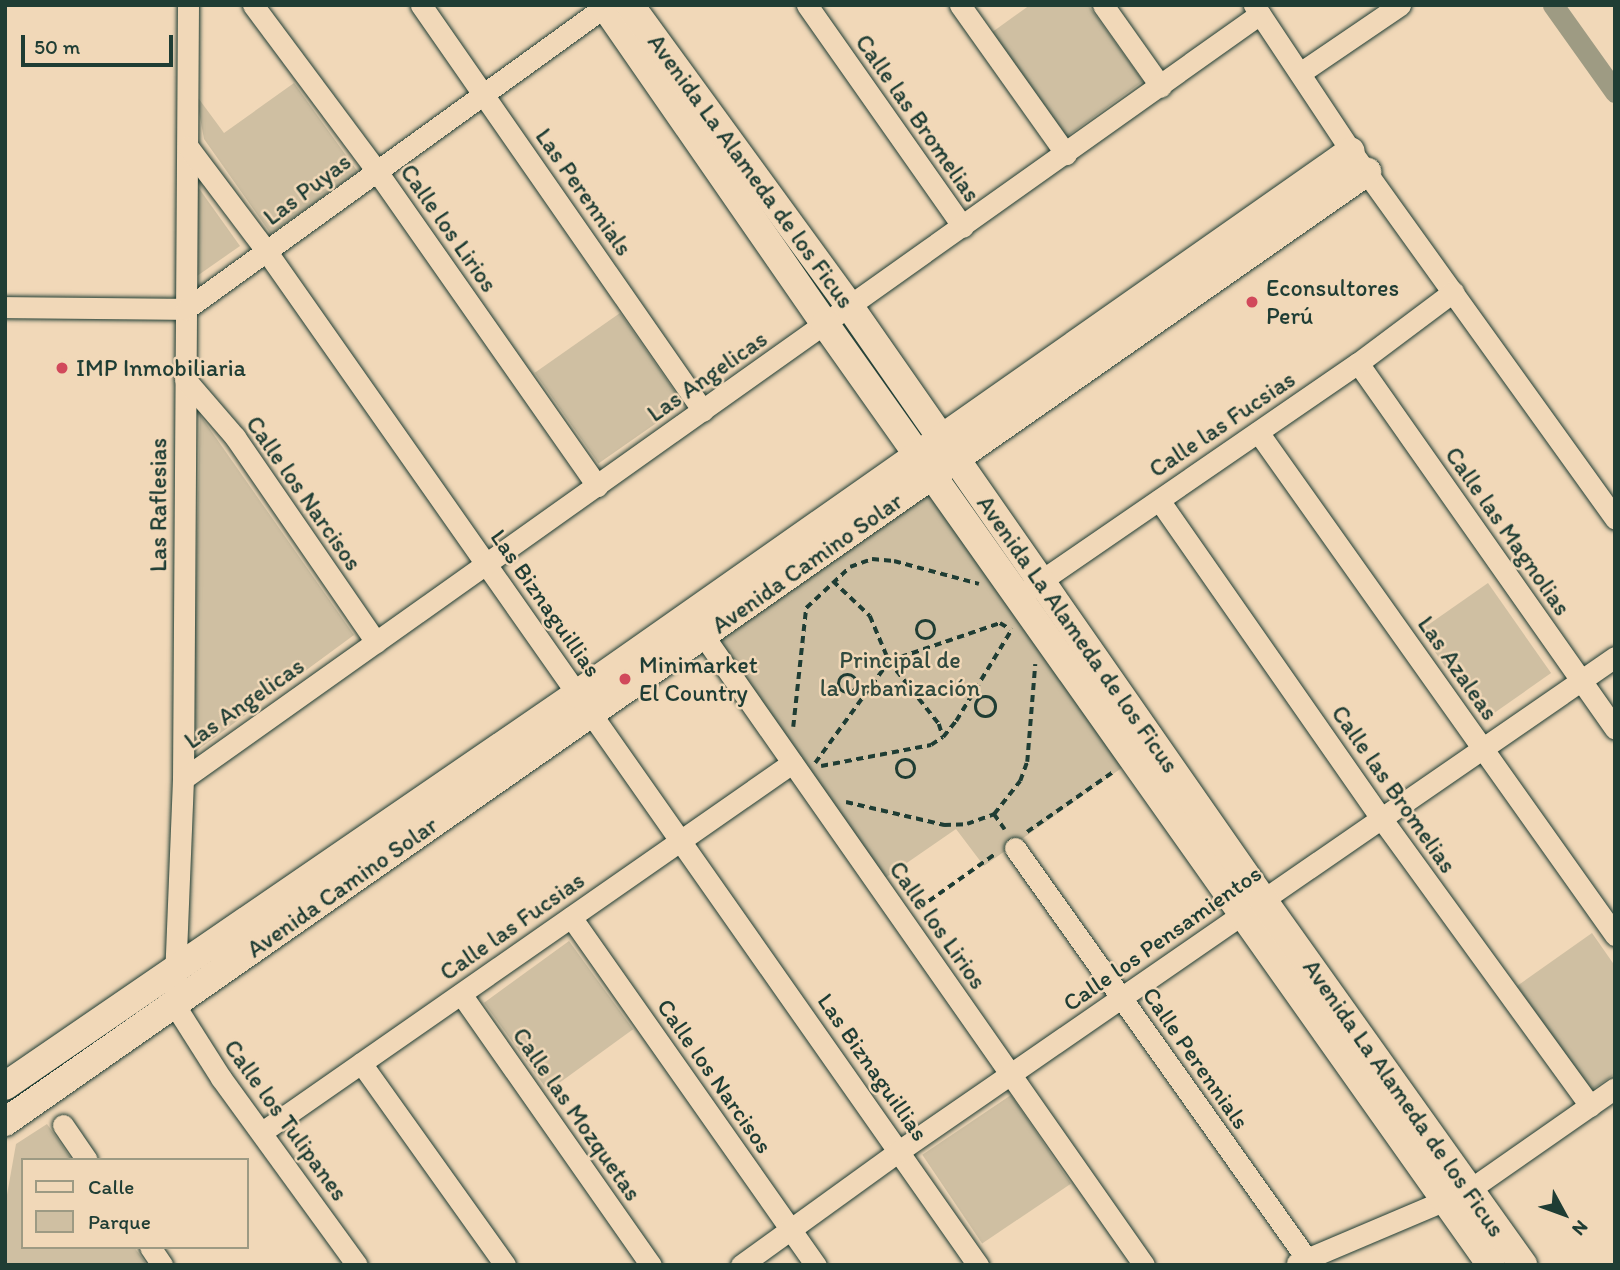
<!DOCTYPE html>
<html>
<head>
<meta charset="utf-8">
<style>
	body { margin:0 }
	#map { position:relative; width:1620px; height:1270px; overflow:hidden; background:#f1d8b8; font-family:Itim,sans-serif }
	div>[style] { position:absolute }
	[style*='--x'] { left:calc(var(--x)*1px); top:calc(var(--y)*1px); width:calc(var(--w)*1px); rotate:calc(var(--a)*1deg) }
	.green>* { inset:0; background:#cfbfa2; transform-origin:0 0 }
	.canal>* { height:21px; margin:-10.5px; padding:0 10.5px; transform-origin:10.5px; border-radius:10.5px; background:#9e9b83 }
	.path>* { height:3.5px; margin-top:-1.75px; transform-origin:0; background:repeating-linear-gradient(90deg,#1f3d34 0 7px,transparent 0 12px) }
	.path>.ring { margin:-1.75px; padding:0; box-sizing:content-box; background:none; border:3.5px solid #1f3d34; border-radius:50% }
	.roads { filter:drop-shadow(0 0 2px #1f3d34) drop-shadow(0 0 2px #1f3d34) }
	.street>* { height:21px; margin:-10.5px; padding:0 10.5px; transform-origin:10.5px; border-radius:10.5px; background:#f1d8b8 }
	.secondary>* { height:28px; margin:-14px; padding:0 14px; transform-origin:14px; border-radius:14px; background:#f1d8b8 }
	.dots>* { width:19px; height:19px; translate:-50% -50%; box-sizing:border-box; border:4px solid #f1d8b8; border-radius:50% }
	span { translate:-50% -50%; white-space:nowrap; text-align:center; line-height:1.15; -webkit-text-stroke:5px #f1d8b8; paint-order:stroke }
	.street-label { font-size:24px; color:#1f3d34 }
	.poi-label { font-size:24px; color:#1f3d34 }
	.left { translate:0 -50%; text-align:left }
	.park-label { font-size:24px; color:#314a3f }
	.frame { position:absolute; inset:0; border:7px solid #1f3d34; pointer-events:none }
	.legend { position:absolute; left:21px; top:1158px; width:228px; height:91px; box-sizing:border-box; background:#f1d8b8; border:2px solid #9d9a83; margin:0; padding:9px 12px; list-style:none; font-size:21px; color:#1f3d34 }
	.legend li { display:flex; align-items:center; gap:14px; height:35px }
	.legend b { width:35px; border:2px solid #9d9a83 }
	.north { position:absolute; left:1529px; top:1179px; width:70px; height:70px; -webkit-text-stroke:5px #f1d8b8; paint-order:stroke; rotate:131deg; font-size:19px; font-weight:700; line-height:28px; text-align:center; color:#1f3d34 }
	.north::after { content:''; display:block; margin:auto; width:24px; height:32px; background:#1f3d34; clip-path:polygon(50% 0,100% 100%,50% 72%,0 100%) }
	.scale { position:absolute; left:21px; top:35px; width:152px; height:32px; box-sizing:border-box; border:4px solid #1f3d34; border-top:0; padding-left:9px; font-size:21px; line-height:24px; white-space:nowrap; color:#1f3d34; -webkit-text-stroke:5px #f1d8b8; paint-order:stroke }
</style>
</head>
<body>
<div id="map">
	<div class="green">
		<i style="clip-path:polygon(1030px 5px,1088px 5px,1143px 81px,1066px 137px,991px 33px)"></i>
		<i style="clip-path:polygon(294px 83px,358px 172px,271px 234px,204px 139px,196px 95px,224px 133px)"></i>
		<i style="clip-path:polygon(198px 187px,240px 246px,197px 276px)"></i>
		<i style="left:620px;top:313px;width:111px;height:104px;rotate:55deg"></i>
		<i style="clip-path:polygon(200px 415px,354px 635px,192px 754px)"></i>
		<i style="clip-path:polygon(931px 490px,1123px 767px,984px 866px,956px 829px,885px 878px,717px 639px)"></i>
		<i style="left:1488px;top:583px;width:110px;height:83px;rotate:55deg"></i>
		<i style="clip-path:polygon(1592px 933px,1615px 966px,1615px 1074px,1591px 1090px,1517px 986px)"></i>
		<i style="left:569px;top:941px;width:109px;height:105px;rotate:54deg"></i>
		<i style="left:1011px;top:1095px;width:107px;height:107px;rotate:56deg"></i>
		<i style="clip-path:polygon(47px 1124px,72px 1160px,23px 1160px,23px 1247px,134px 1247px,147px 1265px,5px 1265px,5px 1206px,16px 1144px)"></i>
	</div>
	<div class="canal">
		<i style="--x:1553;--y:5;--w:107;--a:54.5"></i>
	</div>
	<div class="path">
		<i style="--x:833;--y:581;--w:51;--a:43.4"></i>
		<i style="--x:870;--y:616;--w:49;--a:67.1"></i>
		<i style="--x:889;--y:661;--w:80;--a:51.6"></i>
		<i style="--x:939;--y:724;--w:14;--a:73"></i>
		<i class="ring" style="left:917px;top:621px;width:14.5px;height:14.5px"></i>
		<i class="ring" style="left:839px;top:675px;width:14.5px;height:14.5px"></i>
		<i class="ring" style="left:976px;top:697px;width:16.5px;height:16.5px"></i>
		<i style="--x:793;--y:727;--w:120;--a:-83.8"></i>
		<i style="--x:806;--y:608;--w:60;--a:-43"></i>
		<i style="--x:850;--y:567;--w:23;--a:-20"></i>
		<i style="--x:872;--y:559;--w:22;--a:5"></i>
		<i style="--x:894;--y:561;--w:88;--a:15.1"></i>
		<i class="ring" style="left:897px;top:760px;width:14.5px;height:14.5px"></i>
		<i style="--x:815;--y:763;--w:126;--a:-54"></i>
		<i style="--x:889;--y:661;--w:117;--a:-18.9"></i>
		<i style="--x:1000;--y:623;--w:12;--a:31"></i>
		<i style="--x:821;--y:766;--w:112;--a:-10.8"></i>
		<i style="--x:931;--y:745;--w:14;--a:-34"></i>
		<i style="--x:943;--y:737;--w:21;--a:-51"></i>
		<i style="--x:956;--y:721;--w:108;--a:-58.7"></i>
		<i style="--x:846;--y:802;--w:101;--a:13.2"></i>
		<i style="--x:944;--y:825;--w:23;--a:-2"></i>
		<i style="--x:967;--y:824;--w:29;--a:-20"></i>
		<i style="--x:994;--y:814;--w:42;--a:-51.8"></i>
		<i style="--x:1020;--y:781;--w:20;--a:-70"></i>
		<i style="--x:1027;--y:762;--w:98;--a:-85.3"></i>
		<i style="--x:994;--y:814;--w:19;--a:55"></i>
		<i style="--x:1027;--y:832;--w:105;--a:-34.9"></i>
		<i style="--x:919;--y:908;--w:93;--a:-35.4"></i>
	</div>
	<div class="roads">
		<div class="street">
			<i style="--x:188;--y:5;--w:774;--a:90.37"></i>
			<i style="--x:183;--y:779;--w:225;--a:92.3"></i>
			<i style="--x:174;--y:1004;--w:88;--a:57.6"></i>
			<i style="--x:221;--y:1078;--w:231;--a:54"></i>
			<i style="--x:253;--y:5;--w:206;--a:53.3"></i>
			<i style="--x:376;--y:170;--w:386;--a:55"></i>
			<i style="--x:421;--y:5;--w:494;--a:55.2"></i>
			<i style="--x:807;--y:5;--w:271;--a:54.9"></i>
			<i style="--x:960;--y:5;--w:183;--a:54.6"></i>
			<i style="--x:1103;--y:5;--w:100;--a:54.7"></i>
			<i style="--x:1254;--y:5;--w:175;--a:56.4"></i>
			<i style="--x:1351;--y:151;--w:453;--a:54.3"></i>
			<i style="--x:1300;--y:73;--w:121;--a:-34.2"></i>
			<i style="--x:188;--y:147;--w:131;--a:53"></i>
			<i style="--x:267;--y:252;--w:1238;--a:54.94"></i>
			<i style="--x:5;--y:307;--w:181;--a:0.6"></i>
			<i style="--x:186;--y:309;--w:519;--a:-35.83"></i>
			<i style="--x:1358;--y:363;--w:447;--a:54.9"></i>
			<i style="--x:185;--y:379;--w:77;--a:49.2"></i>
			<i style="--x:235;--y:437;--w:249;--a:55.5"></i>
			<i style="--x:1258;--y:432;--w:617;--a:54.64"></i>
			<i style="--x:1159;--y:500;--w:388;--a:55.1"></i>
			<i style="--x:1381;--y:818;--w:356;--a:54"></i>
			<i style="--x:1029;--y:589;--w:399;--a:-34.5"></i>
			<i style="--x:1358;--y:363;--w:119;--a:-36.8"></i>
			<i style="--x:696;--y:625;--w:781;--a:55.01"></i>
			<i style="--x:183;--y:779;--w:1321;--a:-35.39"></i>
			<i style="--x:1015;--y:848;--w:511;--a:54.63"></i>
			<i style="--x:571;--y:917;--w:426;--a:54.9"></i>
			<i style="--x:461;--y:994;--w:331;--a:55"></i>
			<i style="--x:361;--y:1063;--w:248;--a:54.5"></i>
			<i style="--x:63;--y:1125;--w:42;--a:55.6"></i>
			<i style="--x:262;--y:1132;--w:646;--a:-34.85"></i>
			<i style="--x:150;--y:1247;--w:22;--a:56"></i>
			<i style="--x:1297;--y:1263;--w:187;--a:-23"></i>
			<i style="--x:1469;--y:1190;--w:178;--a:-34.9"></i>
			<i style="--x:741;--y:1265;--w:195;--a:-35.8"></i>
			<i style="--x:899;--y:1151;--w:870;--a:-34.6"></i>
		</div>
		<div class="secondary">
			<i style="--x:604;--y:5;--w:388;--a:55.3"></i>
			<i style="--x:825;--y:324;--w:1153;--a:54.71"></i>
			<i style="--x:630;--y:5;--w:374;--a:53.9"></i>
			<i style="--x:850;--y:307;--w:723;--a:55.14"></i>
			<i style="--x:1263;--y:900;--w:448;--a:54.5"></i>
			<i style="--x:5;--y:1086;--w:693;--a:-34.42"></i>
			<i style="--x:577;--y:694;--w:945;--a:-35.05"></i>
			<i style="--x:5;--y:1122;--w:1661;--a:-34.9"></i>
		</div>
	</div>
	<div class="dots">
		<i style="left:1252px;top:302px;background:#d1495b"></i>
		<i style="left:62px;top:368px;background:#d1495b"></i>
		<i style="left:625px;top:679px;background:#d1495b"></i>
	</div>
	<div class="street-label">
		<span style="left:918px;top:118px;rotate:55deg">Calle las Bromelias</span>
		<span style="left:751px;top:171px;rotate:54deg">Avenida La Alameda de los Ficus</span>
		<span style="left:307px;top:189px;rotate:-37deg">Las Puyas</span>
		<span style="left:584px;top:192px;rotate:55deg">Las Perennials</span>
		<span style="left:449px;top:228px;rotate:55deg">Calle los Lirios</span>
		<span style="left:707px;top:376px;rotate:-35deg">Las Angelicas</span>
		<span style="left:1222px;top:424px;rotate:-34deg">Calle las Fucsias</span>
		<span style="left:304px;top:493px;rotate:55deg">Calle los Narcisos</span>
		<span style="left:158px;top:505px;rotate:-90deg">Las Raflesias</span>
		<span style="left:1508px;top:531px;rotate:55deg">Calle las Magnolias</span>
		<span style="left:807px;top:563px;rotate:-35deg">Avenida Camino Solar</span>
		<span style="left:546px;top:603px;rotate:55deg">Las Biznaguillias</span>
		<span style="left:1078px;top:634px;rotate:55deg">Avenida La Alameda de los Ficus</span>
		<span style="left:1458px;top:668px;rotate:55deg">Las Azaleas</span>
		<span style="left:244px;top:703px;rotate:-35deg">Las Angelicas</span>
		<span style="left:1394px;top:789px;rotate:55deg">Calle las Bromelias</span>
		<span style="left:342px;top:887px;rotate:-35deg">Avenida Camino Solar</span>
		<span style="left:938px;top:925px;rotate:55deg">Calle los Lirios</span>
		<span style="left:512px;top:926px;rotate:-35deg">Calle las Fucsias</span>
		<span style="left:1162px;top:938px;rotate:-35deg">Calle los Pensamientos</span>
		<span style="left:1196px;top:1058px;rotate:55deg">Calle Perennials</span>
		<span style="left:873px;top:1067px;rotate:55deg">Las Biznaguillias</span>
		<span style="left:715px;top:1076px;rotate:55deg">Calle los Narcisos</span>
		<span style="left:1404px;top:1098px;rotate:55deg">Avenida La Alameda de los Ficus</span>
		<span style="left:577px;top:1114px;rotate:55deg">Calle las Mozquetas</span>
		<span style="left:286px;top:1120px;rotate:54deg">Calle los Tulipanes</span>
	</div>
	<div class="poi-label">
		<span class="left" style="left:1266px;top:302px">Econsultores<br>Perú</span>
		<span class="left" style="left:76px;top:368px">IMP Inmobiliaria</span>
		<span class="left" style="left:639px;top:679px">Minimarket<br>El Country</span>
	</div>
	<div class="park-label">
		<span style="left:900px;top:674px">Principal de<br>la Urbanización</span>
	</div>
	<div class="frame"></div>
	<ul class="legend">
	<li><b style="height:9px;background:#f1d8b8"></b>Calle</li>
	<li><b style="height:19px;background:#cfbfa2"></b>Parque</li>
	</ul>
	<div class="north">N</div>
	<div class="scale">50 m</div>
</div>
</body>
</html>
